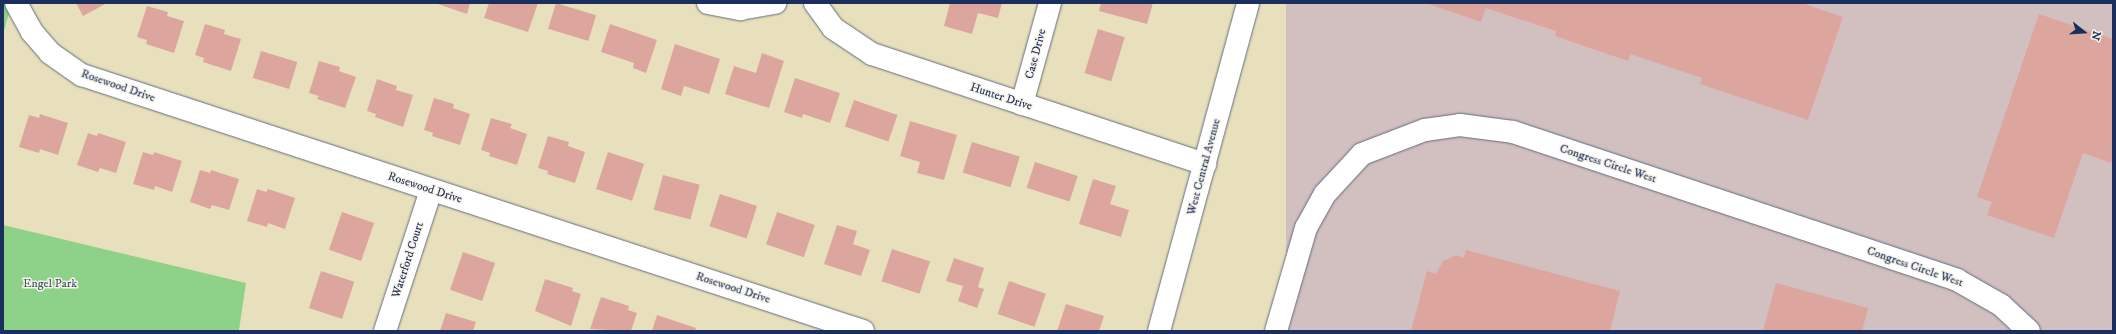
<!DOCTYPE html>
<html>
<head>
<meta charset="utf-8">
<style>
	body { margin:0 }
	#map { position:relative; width:2116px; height:334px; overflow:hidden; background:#e8e0bc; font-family:"IM FELL DW Pica",serif }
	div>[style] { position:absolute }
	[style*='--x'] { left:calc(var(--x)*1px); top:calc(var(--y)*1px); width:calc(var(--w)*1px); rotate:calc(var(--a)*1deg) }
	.industrial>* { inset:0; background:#d2bfc0; transform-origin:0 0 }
	.green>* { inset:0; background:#8ed189 }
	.building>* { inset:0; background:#dca69e; transform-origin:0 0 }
	.roads { filter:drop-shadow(0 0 1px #636d7f) drop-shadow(0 0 1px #636d7f) }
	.minor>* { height:22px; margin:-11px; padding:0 11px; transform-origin:11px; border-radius:11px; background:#fff }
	span { translate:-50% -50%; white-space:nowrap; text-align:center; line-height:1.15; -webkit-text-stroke:3px #f7f3e8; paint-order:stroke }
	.street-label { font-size:12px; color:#1b2f5e }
	.park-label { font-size:12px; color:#385869 }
	.frame { position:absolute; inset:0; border:4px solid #1b2f5e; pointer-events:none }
	.north { position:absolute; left:2064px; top:12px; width:40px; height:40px; -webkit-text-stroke:3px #f7f3e8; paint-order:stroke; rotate:107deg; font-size:11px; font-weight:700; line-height:16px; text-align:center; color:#1b2f5e }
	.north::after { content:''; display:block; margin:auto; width:14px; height:18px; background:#1b2f5e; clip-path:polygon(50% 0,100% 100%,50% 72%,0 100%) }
</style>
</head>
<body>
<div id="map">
	<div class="industrial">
		<i style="left:1286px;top:3px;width:827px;height:340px"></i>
	</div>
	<div class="green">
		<i style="clip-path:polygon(3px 3px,12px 3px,3px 34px)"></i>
		<i style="clip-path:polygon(3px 225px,246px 283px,239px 330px,3px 331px)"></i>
	</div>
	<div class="building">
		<i style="clip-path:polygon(76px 3px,107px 3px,83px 16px)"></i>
		<i style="clip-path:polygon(435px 3px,470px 3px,467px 14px)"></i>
		<i style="clip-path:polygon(489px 3px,538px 3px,528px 32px,484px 18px)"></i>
		<i style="left:556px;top:3px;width:42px;height:27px;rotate:17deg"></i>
		<i style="clip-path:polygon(950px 3px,1002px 3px,998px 18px,978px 13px,972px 34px,944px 26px)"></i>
		<i style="clip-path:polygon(1101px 3px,1153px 3px,1147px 24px,1099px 11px)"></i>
		<i style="clip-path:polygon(1426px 3px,1802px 3px,1843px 17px,1808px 120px,1700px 84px,1702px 78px,1630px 54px,1628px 61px,1555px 36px,1556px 31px,1486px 8px,1481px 22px)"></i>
		<i style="clip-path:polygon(147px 6px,168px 12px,167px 16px,184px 21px,174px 53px,146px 44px,147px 40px,137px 37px)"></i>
		<i style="clip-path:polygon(2039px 14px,2113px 39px,2113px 156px,2111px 163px,2083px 153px,2054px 238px,1987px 215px,1992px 202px,1977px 197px)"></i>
		<i style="clip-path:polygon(205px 24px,225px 30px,224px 34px,241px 39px,231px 71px,203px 62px,204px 58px,195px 55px)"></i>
		<i style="clip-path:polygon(610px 24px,657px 40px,646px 73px,633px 68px,634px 63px,601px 52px)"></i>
		<i style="left:1098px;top:29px;width:28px;height:46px;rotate:17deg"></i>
		<i style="clip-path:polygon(675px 44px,720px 59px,709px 94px,684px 86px,681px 96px,661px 89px)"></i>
		<i style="left:261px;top:51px;width:38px;height:28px;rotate:17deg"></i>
		<i style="clip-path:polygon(762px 53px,784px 61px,769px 108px,725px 94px,734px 66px,756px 73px)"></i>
		<i style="clip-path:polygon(319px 61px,340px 67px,339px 71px,356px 77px,345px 108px,317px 99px,319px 96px,309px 93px)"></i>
		<i style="clip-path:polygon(795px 78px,840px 93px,830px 123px,803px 114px,802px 118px,784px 112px)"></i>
		<i style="clip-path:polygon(377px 79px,397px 86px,396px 90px,413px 95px,403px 127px,375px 117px,376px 114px,367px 111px)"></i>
		<i style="clip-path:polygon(434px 98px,454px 104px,453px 108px,470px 114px,460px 145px,432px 136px,433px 133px,424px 130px)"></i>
		<i style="left:854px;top:100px;width:46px;height:28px;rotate:19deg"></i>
		<i style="clip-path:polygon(40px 114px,68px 123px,58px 155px,40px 149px,39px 153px,19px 147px,29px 115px,39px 118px)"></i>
		<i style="clip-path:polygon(491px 118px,512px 124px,510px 128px,527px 134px,517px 165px,489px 156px,490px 153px,481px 150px)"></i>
		<i style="clip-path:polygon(910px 121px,957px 135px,944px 180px,917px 173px,920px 162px,900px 156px)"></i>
		<i style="clip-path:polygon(88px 133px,97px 136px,98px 133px,126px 142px,116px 173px,100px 168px,98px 172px,77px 165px)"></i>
		<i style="clip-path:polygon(548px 136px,569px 142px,568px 146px,585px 152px,575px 183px,547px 174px,548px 171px,538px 168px)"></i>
		<i style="left:972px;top:142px;width:50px;height:32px;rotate:17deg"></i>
		<i style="clip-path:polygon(143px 152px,153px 155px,154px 152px,182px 161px,172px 192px,155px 186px,154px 190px,133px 184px)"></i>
		<i style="left:608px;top:152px;width:38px;height:39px;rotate:18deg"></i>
		<i style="left:1035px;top:162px;width:45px;height:27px;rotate:18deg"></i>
		<i style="clip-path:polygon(200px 170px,210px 173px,211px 170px,239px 179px,229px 210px,212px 205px,210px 209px,190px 202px)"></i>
		<i style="left:663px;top:175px;width:38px;height:36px;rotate:15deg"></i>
		<i style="clip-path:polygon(1093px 179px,1116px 186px,1110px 204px,1129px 210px,1121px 237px,1079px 224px)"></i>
		<i style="clip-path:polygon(257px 189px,266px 192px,268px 189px,295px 198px,285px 229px,268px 223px,267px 227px,247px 221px)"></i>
		<i style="left:720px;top:194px;width:39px;height:34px;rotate:18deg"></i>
		<i style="left:342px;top:212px;width:34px;height:40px;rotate:19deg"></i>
		<i style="left:777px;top:212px;width:40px;height:34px;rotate:19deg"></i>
		<i style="clip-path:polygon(837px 225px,857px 231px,853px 244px,870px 250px,861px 276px,824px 264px)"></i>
		<i style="left:892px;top:249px;width:40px;height:34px;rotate:18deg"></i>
		<i style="clip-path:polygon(1466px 250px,1620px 291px,1610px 331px,1411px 331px,1427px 271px,1436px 274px,1443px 261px,1456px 255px,1464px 258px)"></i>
		<i style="left:463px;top:252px;width:34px;height:40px;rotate:19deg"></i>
		<i style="clip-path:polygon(954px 258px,984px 268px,978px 287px,984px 289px,977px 308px,958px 301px,963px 286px,946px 281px)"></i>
		<i style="left:321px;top:271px;width:35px;height:39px;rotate:18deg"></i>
		<i style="clip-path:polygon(545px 279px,573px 288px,572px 291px,581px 294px,571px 326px,535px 311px)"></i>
		<i style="left:1009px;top:281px;width:39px;height:35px;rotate:19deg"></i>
		<i style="clip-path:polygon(1776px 283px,1868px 308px,1862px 331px,1763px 331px)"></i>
		<i style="clip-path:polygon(601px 297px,629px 306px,628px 310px,637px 313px,631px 331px,590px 329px)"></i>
		<i style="clip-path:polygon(1066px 304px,1104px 316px,1099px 331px,1057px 331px)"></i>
		<i style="clip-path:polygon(446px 313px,476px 322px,473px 331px,440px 331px)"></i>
		<i style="clip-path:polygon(657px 315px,696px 328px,695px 331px,652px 331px)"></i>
	</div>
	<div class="roads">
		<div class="minor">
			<i style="--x:16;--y:3;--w:33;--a:61"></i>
			<i style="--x:32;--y:32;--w:28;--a:49"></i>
			<i style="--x:50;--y:53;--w:39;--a:35"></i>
			<i style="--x:82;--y:75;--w:822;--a:18.15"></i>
			<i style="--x:708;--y:3;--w:33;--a:11"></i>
			<i style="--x:740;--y:9;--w:36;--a:-10"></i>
			<i style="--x:815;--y:3;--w:31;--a:54"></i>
			<i style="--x:833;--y:28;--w:47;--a:33.7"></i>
			<i style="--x:872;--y:54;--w:351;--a:18.3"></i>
			<i style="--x:1022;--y:104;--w:105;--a:-74.5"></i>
			<i style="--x:385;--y:331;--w:148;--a:-71.9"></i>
			<i style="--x:1159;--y:331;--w:340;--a:-74.8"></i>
			<i style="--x:1276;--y:331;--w:107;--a:-73.8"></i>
			<i style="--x:1306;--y:228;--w:39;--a:-61"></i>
			<i style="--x:1325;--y:194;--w:54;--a:-47.2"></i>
			<i style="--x:1362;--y:154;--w:67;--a:-20.9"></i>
			<i style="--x:1425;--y:130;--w:35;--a:-8"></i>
			<i style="--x:1460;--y:125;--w:53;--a:7.5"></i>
			<i style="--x:1513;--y:132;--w:468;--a:18.4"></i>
			<i style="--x:1957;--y:280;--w:51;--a:29.6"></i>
			<i style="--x:2001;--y:305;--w:38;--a:43"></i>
		</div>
	</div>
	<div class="street-label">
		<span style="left:1036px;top:54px;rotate:-75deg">Case Drive</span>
		<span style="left:118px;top:86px;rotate:19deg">Rosewood Drive</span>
		<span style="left:1001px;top:97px;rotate:18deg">Hunter Drive</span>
		<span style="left:1608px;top:164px;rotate:18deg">Congress Circle West</span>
		<span style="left:1204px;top:167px;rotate:-75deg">West Central Avenue</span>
		<span style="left:425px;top:188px;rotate:18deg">Rosewood Drive</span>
		<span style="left:408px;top:260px;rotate:-72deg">Waterford Court</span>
		<span style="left:1915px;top:267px;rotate:19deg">Congress Circle West</span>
		<span style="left:733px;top:288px;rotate:18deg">Rosewood Drive</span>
	</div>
	<div class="park-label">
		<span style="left:50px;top:284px">Engel Park</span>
	</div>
	<div class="frame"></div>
	<div class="north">N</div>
</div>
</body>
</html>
